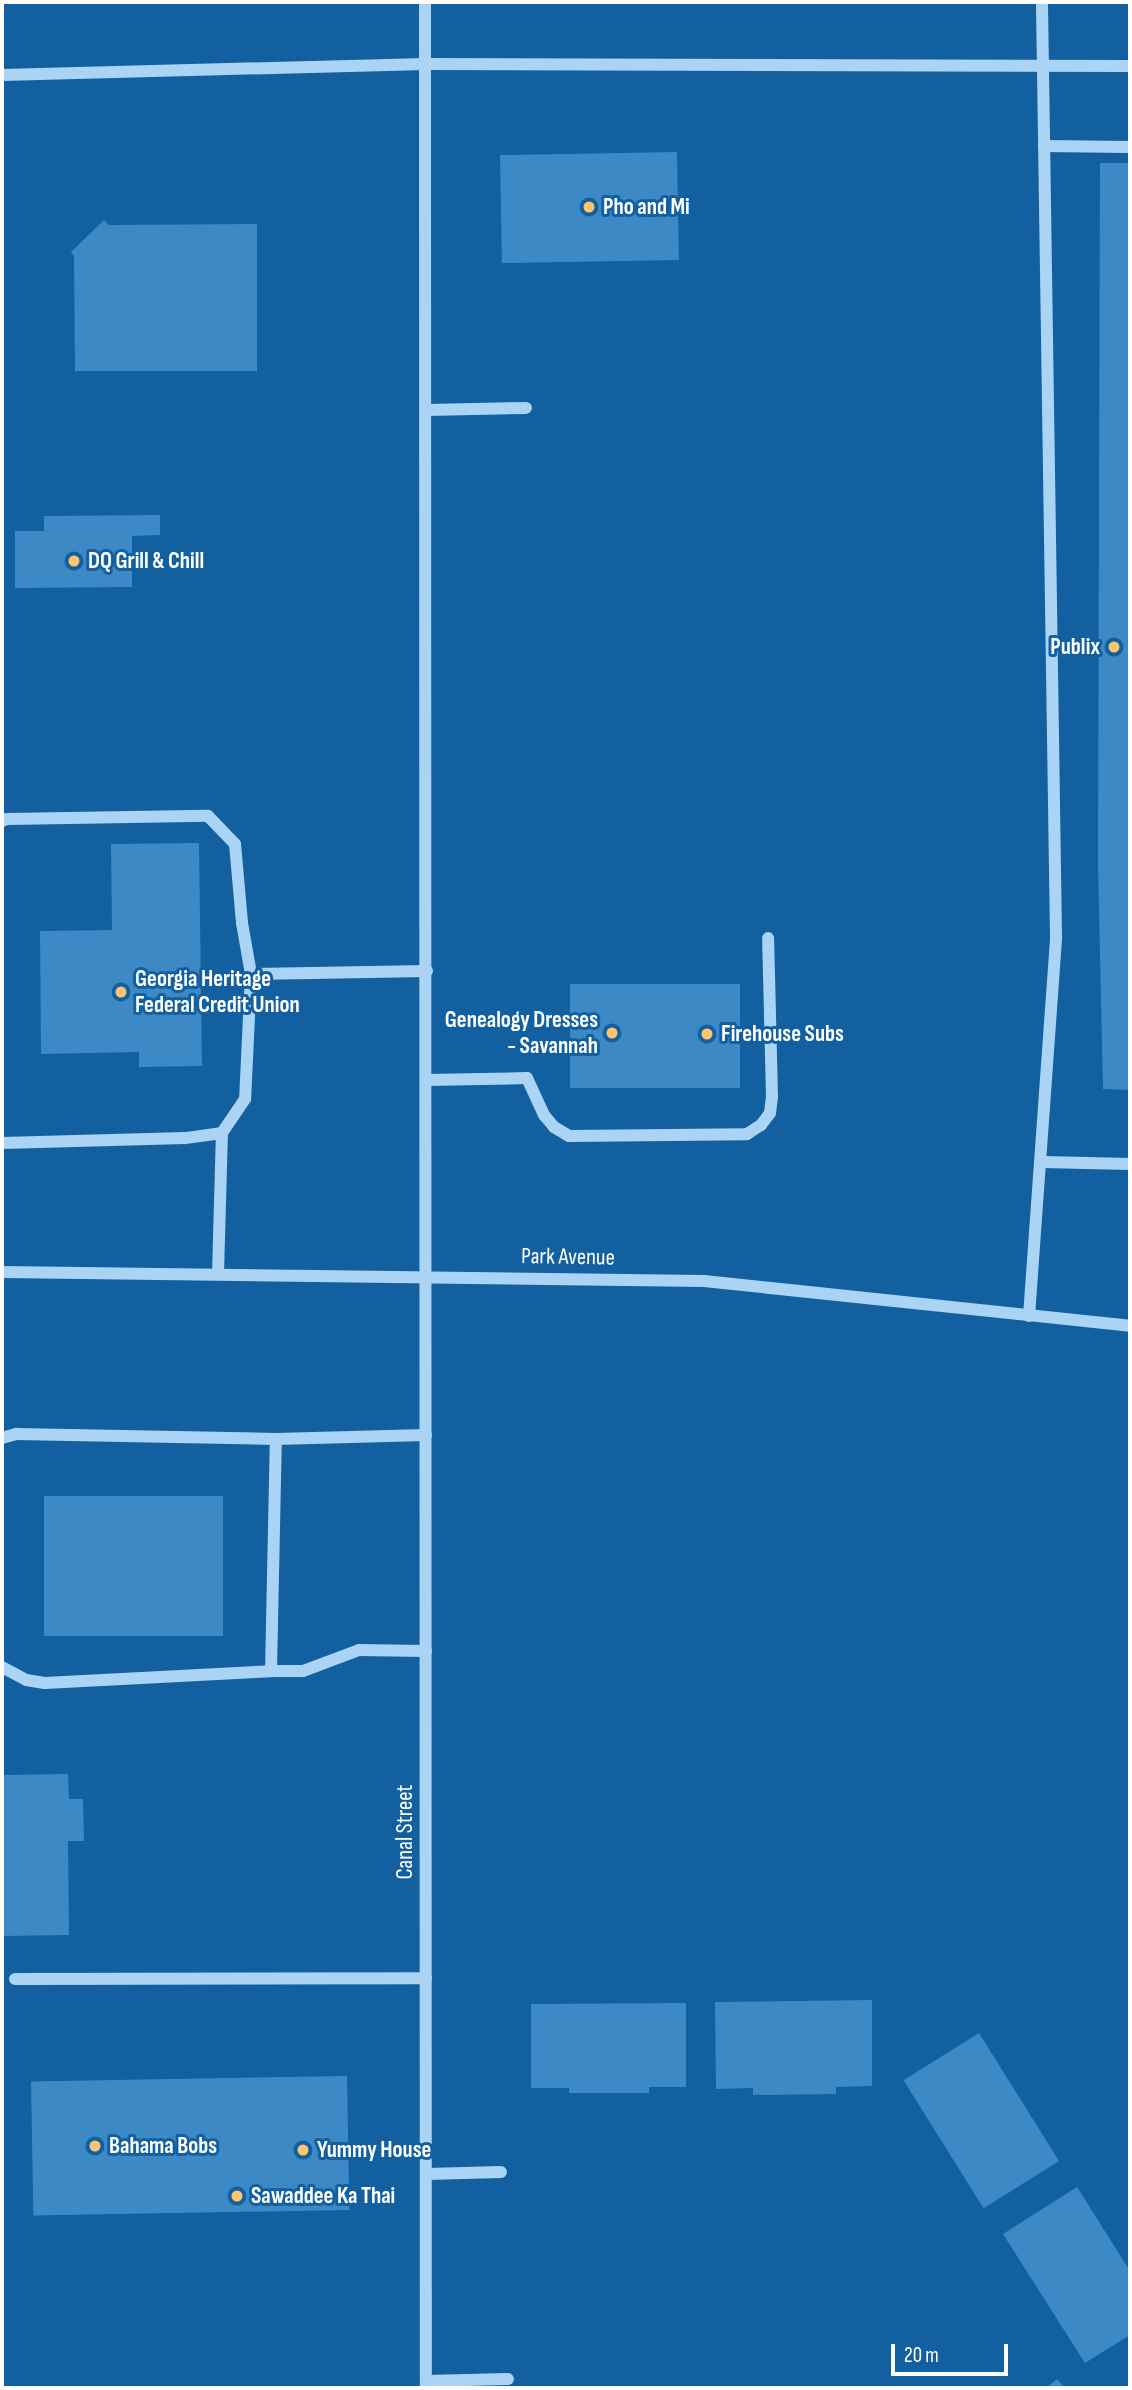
<!DOCTYPE html>
<html>
<head>
<meta charset="utf-8">
<style>
	body { margin:0 }
	#map { position:relative; width:1132px; height:2390px; overflow:hidden; background:#1360a0; font-family:"Sofia Sans Condensed",sans-serif }
	div>[style] { position:absolute }
	[style*='--x'] { left:calc(var(--x)*1px); top:calc(var(--y)*1px); width:calc(var(--w)*1px); rotate:calc(var(--a)*1deg) }
	.building>* { inset:0; background:#3c89c6; transform-origin:0 0 }
	.minor>* { height:12px; margin:-6px; padding:0 6px; transform-origin:6px; border-radius:6px; background:#abd4f4 }
	.dots>* { width:19px; height:19px; translate:-50% -50%; box-sizing:border-box; border:4px solid #1360a0; border-radius:50% }
	span { translate:-50% -50%; white-space:nowrap; text-align:center; line-height:1.15; -webkit-text-stroke:6px #1360a0; paint-order:stroke }
	.poi-label { font-size:23px; color:#fff; font-weight:700 }
	.left { translate:0 -50%; text-align:left }
	.right { translate:-100% -50%; text-align:right }
	.street-label { font-size:23px; color:#fff }
	.frame { position:absolute; inset:0; border:4px solid #fff; pointer-events:none }
	.scale { position:absolute; left:891px; top:2344px; width:117px; height:32px; box-sizing:border-box; border:4px solid #fff; border-top:0; padding-left:9px; font-size:21px; line-height:24px; white-space:nowrap; color:#fff; -webkit-text-stroke:5px #1360a0; paint-order:stroke }
</style>
</head>
<body>
<div id="map">
	<div class="building">
		<i style="left:677px;top:152px;width:108px;height:177px;rotate:89deg"></i>
		<i style="clip-path:polygon(1100px 163px,1130px 163px,1130px 1090px,1103px 1089px,1098px 863px)"></i>
		<i style="clip-path:polygon(104px 220px,109px 225px,257px 224px,257px 371px,75px 371px,74px 256px,71px 252px)"></i>
		<i style="clip-path:polygon(160px 515px,160px 535px,132px 536px,132px 587px,15px 588px,15px 531px,44px 531px,44px 516px)"></i>
		<i style="clip-path:polygon(199px 843px,202px 1066px,139px 1067px,139px 1052px,41px 1054px,40px 931px,112px 930px,111px 844px)"></i>
		<i style="left:570px;top:984px;width:170px;height:104px"></i>
		<i style="left:44px;top:1496px;width:179px;height:140px"></i>
		<i style="clip-path:polygon(68px 1774px,69px 1799px,83px 1799px,84px 1841px,68px 1841px,69px 1935px,2px 1936px,2px 1775px)"></i>
		<i style="clip-path:polygon(872px 2000px,872px 2086px,836px 2087px,836px 2094px,753px 2095px,753px 2088px,716px 2089px,715px 2002px)"></i>
		<i style="clip-path:polygon(686px 2003px,686px 2087px,649px 2087px,649px 2093px,569px 2093px,569px 2088px,531px 2088px,531px 2004px)"></i>
		<i style="left:979px;top:2033px;width:151px;height:89px;rotate:58deg"></i>
		<i style="left:347px;top:2076px;width:134px;height:316px;rotate:89deg"></i>
		<i style="clip-path:polygon(1077px 2187px,1130px 2271px,1130px 2335px,1085px 2363px,1003px 2234px)"></i>
		<i style="clip-path:polygon(1057px 2379px,1065px 2388px,1046px 2388px)"></i>
	</div>
	<div class="minor">
		<i style="--x:425;--y:2;--w:2386;--a:89.98"></i>
		<i style="--x:2;--y:75;--w:424;--a:-1.5"></i>
		<i style="--x:426;--y:64;--w:704;--a:0.16"></i>
		<i style="--x:1044;--y:146;--w:86;--a:0.7"></i>
		<i style="--x:427;--y:410;--w:99;--a:-1.2"></i>
		<i style="--x:2;--y:821;--w:5;--a:-22"></i>
		<i style="--x:7;--y:819;--w:201;--a:-0.9"></i>
		<i style="--x:208;--y:816;--w:39;--a:46"></i>
		<i style="--x:235;--y:844;--w:79;--a:84.9"></i>
		<i style="--x:242;--y:923;--w:52;--a:80"></i>
		<i style="--x:251;--y:974;--w:125;--a:92.7"></i>
		<i style="--x:245;--y:1099;--w:41;--a:124.1"></i>
		<i style="--x:222;--y:1133;--w:37;--a:172"></i>
		<i style="--x:185;--y:1138;--w:183;--a:178.4"></i>
		<i style="--x:251;--y:974;--w:176;--a:-1"></i>
		<i style="--x:427;--y:1080;--w:100;--a:-1.1"></i>
		<i style="--x:527;--y:1078;--w:41;--a:65.3"></i>
		<i style="--x:544;--y:1115;--w:16;--a:50"></i>
		<i style="--x:554;--y:1127;--w:17;--a:31"></i>
		<i style="--x:569;--y:1136;--w:178;--a:-0.6"></i>
		<i style="--x:747;--y:1134;--w:17;--a:-33"></i>
		<i style="--x:761;--y:1125;--w:15;--a:-53"></i>
		<i style="--x:770;--y:1113;--w:16;--a:-83"></i>
		<i style="--x:772;--y:1097;--w:159;--a:-91.4"></i>
		<i style="--x:1042;--y:1162;--w:88;--a:1.3"></i>
		<i style="--x:2;--y:1272;--w:702;--a:0.73"></i>
		<i style="--x:704;--y:1281;--w:428;--a:6"></i>
		<i style="--x:218;--y:1274;--w:141;--a:-88.4"></i>
		<i style="--x:1029;--y:1316;--w:380;--a:-85.9"></i>
		<i style="--x:1056;--y:937;--w:935;--a:-90.86"></i>
		<i style="--x:2;--y:1438;--w:15;--a:-16"></i>
		<i style="--x:16;--y:1434;--w:260;--a:1.1"></i>
		<i style="--x:426;--y:1651;--w:67;--a:-179.1"></i>
		<i style="--x:359;--y:1650;--w:60;--a:159.4"></i>
		<i style="--x:303;--y:1671;--w:32;--a:180"></i>
		<i style="--x:271;--y:1671;--w:232;--a:-88.8"></i>
		<i style="--x:276;--y:1439;--w:150;--a:-1.5"></i>
		<i style="--x:2;--y:1667;--w:27;--a:28"></i>
		<i style="--x:26;--y:1680;--w:19;--a:9"></i>
		<i style="--x:45;--y:1683;--w:226;--a:-3"></i>
		<i style="--x:15;--y:1979;--w:411;--a:-0.1"></i>
		<i style="--x:427;--y:2174;--w:74;--a:-1.5"></i>
		<i style="--x:426;--y:2381;--w:82;--a:-1.4"></i>
	</div>
	<div class="dots">
		<i style="left:589px;top:207px;background:#ffc56e"></i>
		<i style="left:74px;top:561px;background:#ffc56e"></i>
		<i style="left:1114px;top:647px;background:#ffc56e"></i>
		<i style="left:121px;top:992px;background:#ffc56e"></i>
		<i style="left:612px;top:1033px;background:#ffc56e"></i>
		<i style="left:707px;top:1034px;background:#ffc56e"></i>
		<i style="left:95px;top:2146px;background:#ffc56e"></i>
		<i style="left:303px;top:2150px;background:#ffc56e"></i>
		<i style="left:237px;top:2196px;background:#ffc56e"></i>
	</div>
	<div class="poi-label">
		<span class="left" style="left:603px;top:207px">Pho and Mi</span>
		<span class="left" style="left:88px;top:561px">DQ Grill &amp; Chill</span>
		<span class="right" style="left:1100px;top:647px">Publix</span>
		<span class="left" style="left:135px;top:992px">Georgia Heritage<br>Federal Credit Union</span>
		<span class="right" style="left:598px;top:1033px">Genealogy Dresses<br>- Savannah</span>
		<span class="left" style="left:721px;top:1034px">Firehouse Subs</span>
		<span class="left" style="left:109px;top:2146px">Bahama Bobs</span>
		<span class="left" style="left:317px;top:2150px">Yummy House</span>
		<span class="left" style="left:251px;top:2196px">Sawaddee Ka Thai</span>
	</div>
	<div class="street-label">
		<span style="left:568px;top:1257px;rotate:1deg">Park Avenue</span>
		<span style="left:405px;top:1832px;rotate:-90deg">Canal Street</span>
	</div>
	<div class="frame"></div>
	<div class="scale">20 m</div>
</div>
</body>
</html>
